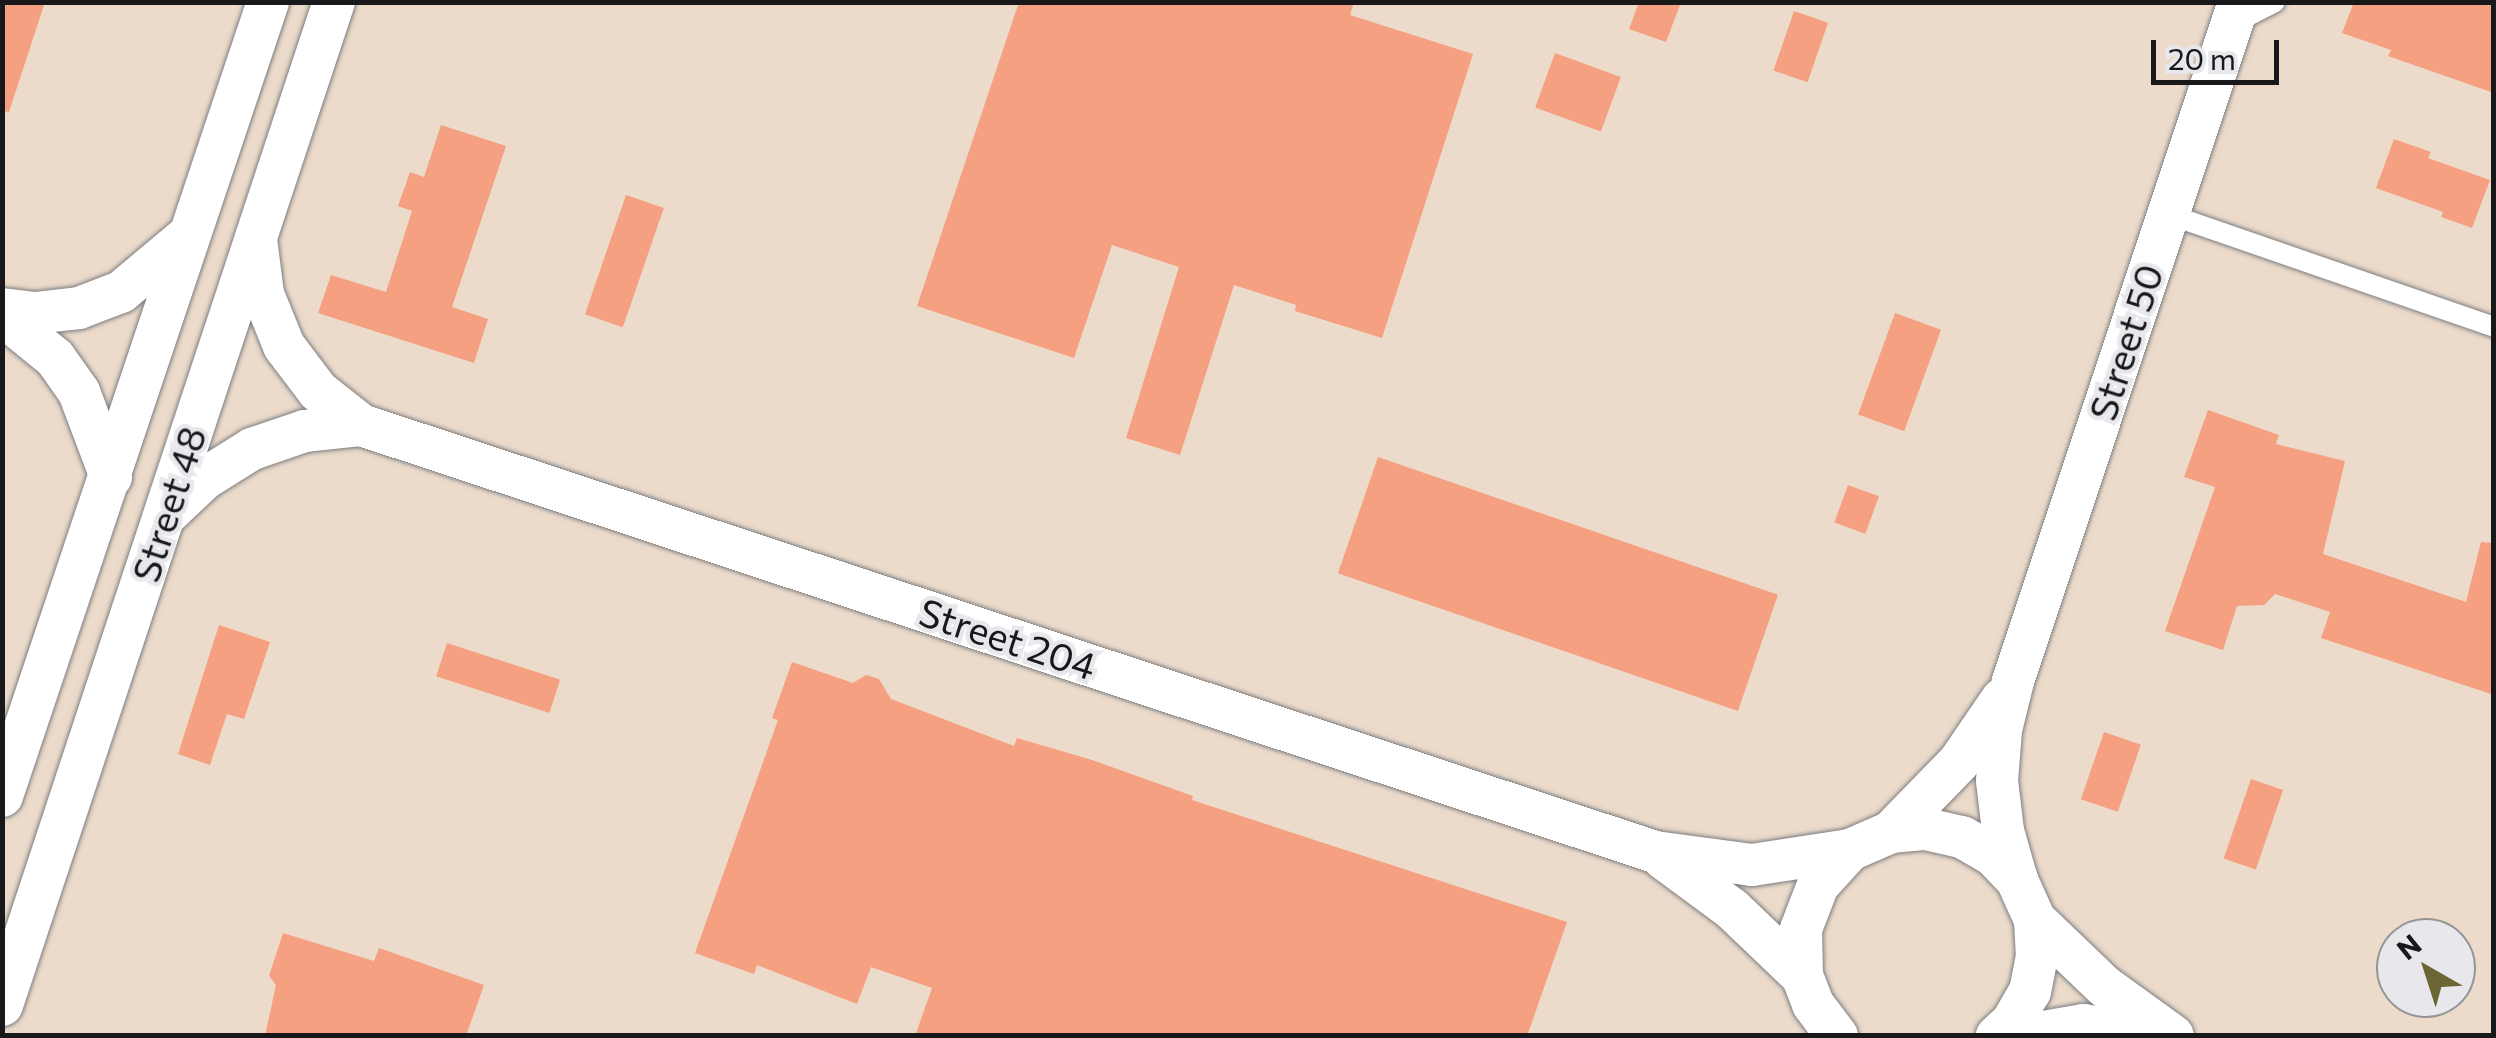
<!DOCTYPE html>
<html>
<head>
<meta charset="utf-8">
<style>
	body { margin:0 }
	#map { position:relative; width:2496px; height:1038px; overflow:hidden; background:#e8e7ec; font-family:Commissioner,sans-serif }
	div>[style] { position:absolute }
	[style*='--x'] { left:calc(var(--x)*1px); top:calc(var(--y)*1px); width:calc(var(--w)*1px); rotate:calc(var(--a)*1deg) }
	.industrial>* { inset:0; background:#ecdbca }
	.building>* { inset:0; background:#f4a081; transform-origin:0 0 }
	.roads { filter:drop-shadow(0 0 2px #7d7d81) drop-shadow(0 0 2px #7d7d81) }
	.service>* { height:20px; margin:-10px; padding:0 10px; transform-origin:10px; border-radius:10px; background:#fff }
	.minor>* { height:42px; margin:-21px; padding:0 21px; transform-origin:21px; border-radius:21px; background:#fff }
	span { translate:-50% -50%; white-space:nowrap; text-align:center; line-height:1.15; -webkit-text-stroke:9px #e8e7ec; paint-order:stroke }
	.street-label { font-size:38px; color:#18181a }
	.frame { position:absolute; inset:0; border:5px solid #18181a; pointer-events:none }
	.north { position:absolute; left:2376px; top:918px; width:100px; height:100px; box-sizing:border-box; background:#e8e7ec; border:2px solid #959498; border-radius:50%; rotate:321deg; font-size:28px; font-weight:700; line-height:40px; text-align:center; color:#18181a }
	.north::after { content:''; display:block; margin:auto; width:35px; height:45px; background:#6b6633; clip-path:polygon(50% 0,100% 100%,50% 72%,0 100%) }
	.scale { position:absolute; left:2151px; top:40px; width:128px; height:45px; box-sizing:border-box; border:5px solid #18181a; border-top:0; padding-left:12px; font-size:30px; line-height:35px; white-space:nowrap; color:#18181a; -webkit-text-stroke:8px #e8e7ec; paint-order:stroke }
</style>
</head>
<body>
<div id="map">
	<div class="industrial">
		<i style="clip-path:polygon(evenodd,2px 3px,2493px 3px,2493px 1035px,3px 1035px,2px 3px,2396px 938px,2456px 938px,2456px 998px,2396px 998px,2396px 938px)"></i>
	</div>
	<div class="building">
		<i style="clip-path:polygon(2px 2px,45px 2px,9px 112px,2px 111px)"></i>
		<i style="clip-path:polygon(1019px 2px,1354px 2px,1350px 15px,1473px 54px,1382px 338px,1295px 311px,1296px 305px,1234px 285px,1180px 455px,1126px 438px,1179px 267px,1112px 245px,1074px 358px,917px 306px)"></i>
		<i style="clip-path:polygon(1639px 2px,1681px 2px,1666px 42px,1629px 29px)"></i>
		<i style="clip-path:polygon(2354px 2px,2494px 2px,2494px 93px,2388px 56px,2391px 50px,2342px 33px)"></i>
		<i style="left:1794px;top:11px;width:36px;height:63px;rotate:19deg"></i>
		<i style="left:1555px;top:53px;width:70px;height:58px;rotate:20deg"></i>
		<i style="clip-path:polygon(441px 125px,506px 146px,452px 307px,488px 319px,474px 363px,318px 313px,331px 275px,386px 292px,412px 211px,398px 206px,410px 172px,424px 177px)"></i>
		<i style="clip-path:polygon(2394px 139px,2431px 152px,2428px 158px,2490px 180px,2472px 228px,2441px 217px,2443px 212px,2376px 188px)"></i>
		<i style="left:626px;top:195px;width:40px;height:126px;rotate:19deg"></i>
		<i style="left:1895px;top:313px;width:49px;height:108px;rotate:20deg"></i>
		<i style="clip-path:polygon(2208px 410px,2279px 435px,2276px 444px,2345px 461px,2323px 554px,2466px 602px,2481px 542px,2494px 543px,2494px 695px,2321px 638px,2330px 612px,2275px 594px,2264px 605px,2237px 606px,2223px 650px,2165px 631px,2215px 487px,2184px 477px)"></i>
		<i style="left:1378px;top:457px;width:423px;height:123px;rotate:19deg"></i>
		<i style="left:1848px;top:485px;width:33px;height:40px;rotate:20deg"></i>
		<i style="clip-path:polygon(219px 625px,270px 642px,244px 719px,227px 714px,210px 765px,178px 754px)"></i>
		<i style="left:447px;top:643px;width:119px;height:35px;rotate:18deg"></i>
		<i style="clip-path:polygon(792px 662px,853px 683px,866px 675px,879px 679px,891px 699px,1014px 746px,1017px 738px,1092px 760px,1193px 796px,1192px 800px,1567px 922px,1527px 1036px,915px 1036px,932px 988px,871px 967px,857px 1004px,757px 965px,754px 974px,695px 953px,778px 720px,772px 718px)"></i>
		<i style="left:2104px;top:732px;width:39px;height:71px;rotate:19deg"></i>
		<i style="left:2251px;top:779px;width:34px;height:84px;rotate:19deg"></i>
		<i style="clip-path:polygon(283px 933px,374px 961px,379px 948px,484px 985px,466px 1036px,265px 1036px,276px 985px,269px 976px)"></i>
	</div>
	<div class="roads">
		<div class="service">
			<i style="--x:2234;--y:23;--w:46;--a:-27.1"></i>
			<i style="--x:2168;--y:214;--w:345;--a:19.1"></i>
		</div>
		<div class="minor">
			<i style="--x:256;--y:239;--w:55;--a:82.7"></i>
			<i style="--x:263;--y:294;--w:56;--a:68"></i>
			<i style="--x:284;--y:346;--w:56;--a:52.9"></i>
			<i style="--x:318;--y:391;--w:55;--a:38.3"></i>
			<i style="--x:361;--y:425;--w:1363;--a:18.26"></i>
			<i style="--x:1655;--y:852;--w:98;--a:7.6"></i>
			<i style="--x:1752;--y:865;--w:99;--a:-8.7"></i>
			<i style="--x:2;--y:309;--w:33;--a:7"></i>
			<i style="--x:35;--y:313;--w:44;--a:-6.5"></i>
			<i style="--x:79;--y:308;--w:45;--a:-20.9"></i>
			<i style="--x:121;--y:292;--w:87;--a:-39.9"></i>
			<i style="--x:2;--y:315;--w:68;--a:39.1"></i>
			<i style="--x:55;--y:358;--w:42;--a:54.8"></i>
			<i style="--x:79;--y:392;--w:91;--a:69.4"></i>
			<i style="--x:167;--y:514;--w:51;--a:-43.4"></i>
			<i style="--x:204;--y:479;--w:57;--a:-32"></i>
			<i style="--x:252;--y:449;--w:56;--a:-18.8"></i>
			<i style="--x:305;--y:431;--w:56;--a:-6.1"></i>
			<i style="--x:2;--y:796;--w:837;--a:-71.48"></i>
			<i style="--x:1891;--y:832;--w:98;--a:-45.8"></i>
			<i style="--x:1959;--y:762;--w:76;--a:-55.7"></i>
			<i style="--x:1663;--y:858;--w:86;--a:36.5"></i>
			<i style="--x:1732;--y:909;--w:97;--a:43.7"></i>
			<i style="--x:2017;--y:880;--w:51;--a:-105.9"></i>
			<i style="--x:2003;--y:831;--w:50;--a:-96.8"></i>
			<i style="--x:1997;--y:781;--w:51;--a:-85.5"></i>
			<i style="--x:2001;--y:730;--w:50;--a:-76.2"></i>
			<i style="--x:2013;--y:681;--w:716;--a:-71.59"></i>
			<i style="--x:2035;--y:920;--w:95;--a:43.7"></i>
			<i style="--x:2104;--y:986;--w:85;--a:35.9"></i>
			<i style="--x:2;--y:1005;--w:1057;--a:-71.69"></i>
			<i style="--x:1837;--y:1036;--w:40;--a:-127"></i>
			<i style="--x:1813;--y:1004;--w:30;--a:-111"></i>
			<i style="--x:1802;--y:976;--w:47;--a:-91.2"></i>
			<i style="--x:1801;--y:929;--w:47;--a:-68.9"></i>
			<i style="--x:1818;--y:885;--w:47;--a:-47.6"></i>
			<i style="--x:1850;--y:850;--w:45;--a:-23.7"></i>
			<i style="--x:1891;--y:832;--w:35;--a:-5"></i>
			<i style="--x:1926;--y:829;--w:37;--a:13"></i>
			<i style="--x:1962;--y:837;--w:36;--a:30"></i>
			<i style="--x:1993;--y:855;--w:35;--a:46"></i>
			<i style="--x:2017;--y:880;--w:44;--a:65.8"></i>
			<i style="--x:2035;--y:920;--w:36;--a:87"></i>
			<i style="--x:2037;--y:956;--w:36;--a:101"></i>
			<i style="--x:2030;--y:991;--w:36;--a:120"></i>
			<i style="--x:2012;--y:1022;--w:21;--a:137"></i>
			<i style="--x:2020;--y:1036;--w:65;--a:-9.8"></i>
			<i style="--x:2084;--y:1025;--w:75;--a:8.5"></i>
		</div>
	</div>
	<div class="street-label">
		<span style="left:2125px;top:342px;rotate:-72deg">Street 50</span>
		<span style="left:168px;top:504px;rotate:-72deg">Street 48</span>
		<span style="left:1008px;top:638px;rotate:18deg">Street 204</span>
	</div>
	<div class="frame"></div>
	<div class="north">N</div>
	<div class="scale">20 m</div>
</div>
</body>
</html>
